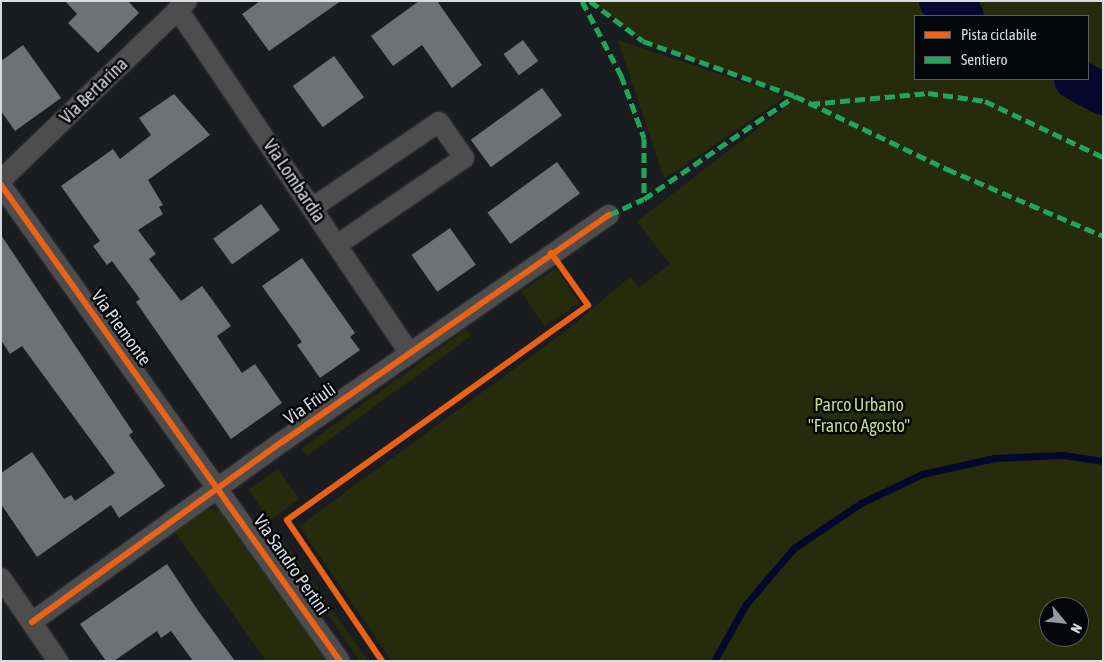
<!DOCTYPE html>
<html>
<head>
<meta charset="utf-8">
<style>
	body { margin:0 }
	#map { position:relative; width:1104px; height:662px; overflow:hidden; background:#1b1c20; font-family:"Asap Condensed",sans-serif }
	div>[style] { position:absolute }
	[style*='--x'] { left:calc(var(--x)*1px); top:calc(var(--y)*1px); width:calc(var(--w)*1px); rotate:calc(var(--a)*1deg) }
	.green>* { inset:0; background:#252b0b; transform-origin:0 0 }
	.stream>* { height:7px; margin:-3.5px; padding:0 3.5px; transform-origin:3.5px; border-radius:3.5px; background:#05072c }
	.river>* { height:42px; margin:-21px; padding:0 21px; transform-origin:21px; border-radius:21px; background:#05072c }
	.building>* { inset:0; background:#707175; transform-origin:0 0 }
	.roads { filter:drop-shadow(0 0 1px #36383a) drop-shadow(0 0 1px #36383a) }
	.street>* { height:20px; margin:-10px; padding:0 10px; transform-origin:10px; border-radius:10px; background:#4d4d4d }
	.quiet>* { height:5px; margin-top:-2.5px; transform-origin:0; background:repeating-linear-gradient(90deg,#20a55d 0 10px,transparent 0 15px) }
	.cycleway>* { height:6px; margin:-3px; padding:0 3px; transform-origin:3px; border-radius:3px; background:#ea6118 }
	span { translate:-50% -50%; white-space:nowrap; text-align:center; line-height:1.15; -webkit-text-stroke:5px #050609; paint-order:stroke }
	.street-label { font-size:18px; color:#d9dbe1 }
	.park-label { font-size:18px; color:#c7d882 }
	.frame { position:absolute; inset:0; border:2px solid #d9dbe1; pointer-events:none }
	.legend { position:absolute; left:914px; top:15px; width:175px; height:65px; box-sizing:border-box; background:#050609; border:1px solid #5a5b5f; margin:0; padding:6px 9px; list-style:none; font-size:15px; color:#d9dbe1 }
	.legend li { display:flex; align-items:center; gap:10px; height:25px }
	.legend b { width:25px; border:1px solid #5a5b5f }
	.north { position:absolute; left:1039px; top:597px; width:50px; height:50px; box-sizing:border-box; background:#050609; border:1px solid #5a5b5f; border-radius:50%; rotate:118deg; font-size:14px; font-weight:700; line-height:20px; text-align:center; color:#d9dbe1 }
	.north::after { content:''; display:block; margin:auto; width:18px; height:22px; background:#96989d; clip-path:polygon(50% 0,100% 100%,50% 72%,0 100%) }
</style>
</head>
<body>
<div id="map">
	<div class="green">
		<i style="clip-path:polygon(evenodd,590px 1px,1103px 1px,1103px 661px,392px 661px,299px 526px,566px 331px,630px 277px,639px 287px,670px 264px,637px 221px,787px 106px,785px 97px,664px 179px,618px 40px,785px 96px,785px 92px,643px 41px,590px 1px,1088px 16px,1088px 79px,915px 79px,915px 16px,1088px 16px,590px 1px,1049px 607px,1079px 607px,1079px 637px,1049px 637px,1049px 607px)"></i>
		<i style="left:556px;top:268px;width:42px;height:42px;rotate:56deg"></i>
		<i style="left:466px;top:329px;width:9px;height:203px;rotate:54deg"></i>
		<i style="left:278px;top:469px;width:37px;height:36px;rotate:55deg"></i>
		<i style="clip-path:polygon(208px 509px,219px 510px,327px 661px,266px 661px,175px 532px)"></i>
		<i style="clip-path:polygon(281px 537px,368px 661px,360px 661px,276px 540px)"></i>
	</div>
	<div class="stream">
		<i style="--x:714;--y:661;--w:65;--a:-60.7"></i>
		<i style="--x:746;--y:604;--w:74;--a:-49.4"></i>
		<i style="--x:794;--y:548;--w:81;--a:-33.9"></i>
		<i style="--x:861;--y:503;--w:68;--a:-25.4"></i>
		<i style="--x:922;--y:474;--w:74;--a:-12.5"></i>
		<i style="--x:994;--y:458;--w:69;--a:-2.5"></i>
		<i style="--x:1063;--y:455;--w:40;--a:8.5"></i>
	</div>
	<div class="river">
		<i style="--x:940;--y:1;--w:27;--a:33"></i>
		<i style="--x:1075;--y:79;--w:32;--a:28"></i>
	</div>
	<div class="building">
		<i style="clip-path:polygon(65px 1px,128px 1px,139px 13px,98px 53px,68px 23px,77px 14px)"></i>
		<i style="clip-path:polygon(260px 1px,341px 1px,269px 51px,242px 14px)"></i>
		<i style="clip-path:polygon(419px 1px,437px 1px,482px 65px,452px 88px,422px 45px,393px 66px,371px 36px)"></i>
		<i style="left:523px;top:40px;width:26px;height:24px;rotate:54deg"></i>
		<i style="clip-path:polygon(23px 45px,61px 98px,15px 131px,1px 111px,1px 61px)"></i>
		<i style="left:334px;top:56px;width:51px;height:51px;rotate:54deg"></i>
		<i style="left:542px;top:88px;width:34px;height:88px;rotate:54deg"></i>
		<i style="clip-path:polygon(174px 94px,210px 135px,148px 180px,163px 205px,159px 207px,163px 214px,138px 230px,156px 254px,149px 259px,181px 301px,202px 286px,231px 326px,217px 336px,242px 373px,255px 364px,282px 403px,231px 439px,136px 302px,140px 299px,112px 261px,107px 265px,93px 246px,100px 241px,61px 186px,113px 149px,120px 159px,151px 135px,139px 118px)"></i>
		<i style="left:557px;top:162px;width:39px;height:86px;rotate:54deg"></i>
		<i style="left:261px;top:204px;width:32px;height:59px;rotate:54deg"></i>
		<i style="left:450px;top:228px;width:45px;height:47px;rotate:55deg"></i>
		<i style="clip-path:polygon(1px 235px,133px 432px,129px 435px,165px 486px,119px 518px,111px 505px,37px 557px,1px 504px,1px 473px,32px 452px,64px 499px,71px 495px,75px 501px,115px 473px,22px 346px,10px 354px,1px 340px)"></i>
		<i style="clip-path:polygon(302px 258px,355px 333px,350px 337px,360px 350px,320px 378px,297px 345px,302px 342px,262px 286px)"></i>
		<i style="clip-path:polygon(167px 564px,199px 612px,235px 661px,193px 661px,171px 631px,161px 638px,157px 631px,114px 661px,106px 661px,80px 624px)"></i>
	</div>
	<div class="roads">
		<div class="street">
			<i style="--x:178;--y:10;--w:414;--a:56"></i>
			<i style="--x:1;--y:180;--w:258;--a:-43.9"></i>
			<i style="--x:1;--y:185;--w:584;--a:54.54"></i>
			<i style="--x:312;--y:208;--w:153;--a:-34.1"></i>
			<i style="--x:439;--y:122;--w:44;--a:55.2"></i>
			<i style="--x:464;--y:158;--w:154;--a:145.6"></i>
			<i style="--x:1;--y:578;--w:101;--a:55.5"></i>
			<i style="--x:32;--y:622;--w:308;--a:-35.8"></i>
			<i style="--x:282;--y:442;--w:398;--a:-34.8"></i>
		</div>
	</div>
	<div class="quiet">
		<i style="--x:582;--y:1;--w:84;--a:62.2"></i>
		<i style="--x:621;--y:75;--w:67;--a:69.9"></i>
		<i style="--x:644;--y:138;--w:61;--a:90"></i>
		<i style="--x:590;--y:1;--w:66;--a:37"></i>
		<i style="--x:643;--y:41;--w:162;--a:19.9"></i>
		<i style="--x:795;--y:96;--w:169;--a:25.7"></i>
		<i style="--x:947;--y:169;--w:170;--a:23.2"></i>
		<i style="--x:810;--y:104;--w:119;--a:-5.3"></i>
		<i style="--x:928;--y:93;--w:58;--a:8"></i>
		<i style="--x:985;--y:101;--w:131;--a:25.4"></i>
		<i style="--x:609;--y:215;--w:38;--a:-25"></i>
		<i style="--x:644;--y:199;--w:183;--a:-34.3"></i>
	</div>
	<div class="cycleway">
		<i style="--x:1;--y:185;--w:584;--a:54.54"></i>
		<i style="--x:32;--y:622;--w:308;--a:-35.8"></i>
		<i style="--x:282;--y:442;--w:398;--a:-34.8"></i>
		<i style="--x:382;--y:661;--w:170;--a:-124"></i>
		<i style="--x:287;--y:520;--w:370;--a:-35.5"></i>
		<i style="--x:588;--y:305;--w:64;--a:-125.4"></i>
	</div>
	<div class="street-label">
		<span style="left:94px;top:91px;rotate:-44deg">Via Bertarina</span>
		<span style="left:294px;top:181px;rotate:56deg">Via Lombardia</span>
		<span style="left:121px;top:328px;rotate:54deg">Via Piemonte</span>
		<span style="left:310px;top:404px;rotate:-35deg">Via Friuli</span>
		<span style="left:291px;top:565px;rotate:55deg">Via Sandro Pertini</span>
	</div>
	<div class="park-label">
		<span style="left:859px;top:416px">Parco Urbano<br>"Franco Agosto"</span>
	</div>
	<div class="frame"></div>
	<ul class="legend">
	<li><b style="height:6px;background:#ea6118"></b>Pista ciclabile</li>
	<li><b style="height:6px;background:#20a55d"></b>Sentiero</li>
	</ul>
	<div class="north">N</div>
</div>
</body>
</html>
